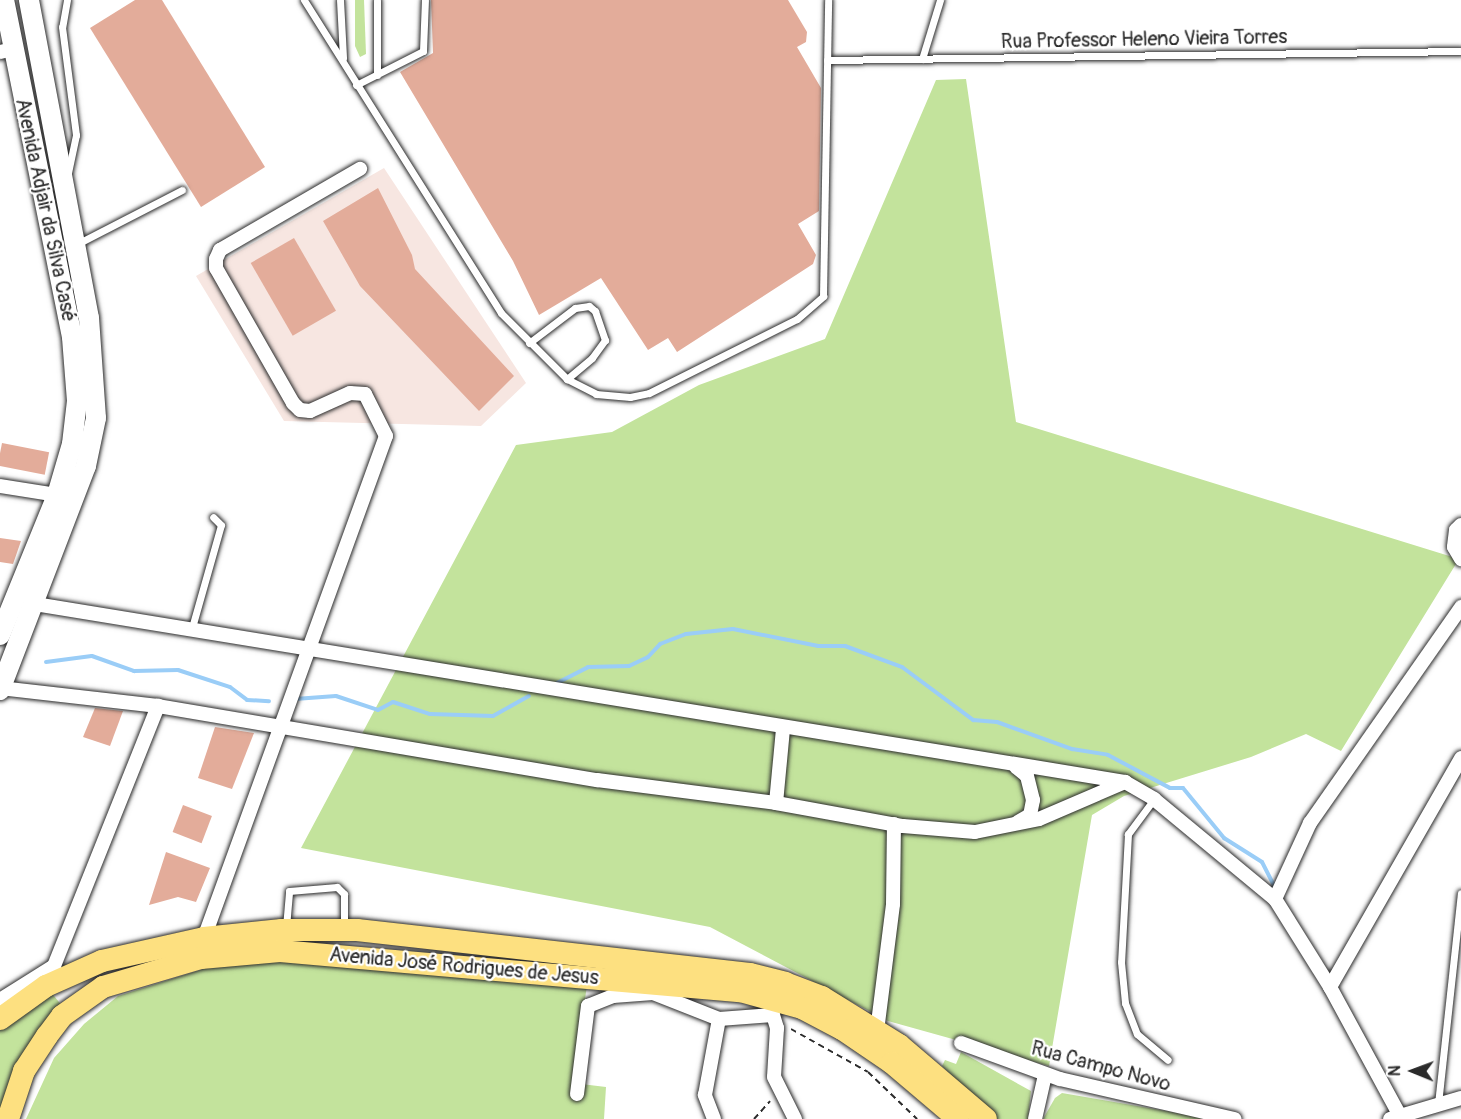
<!DOCTYPE html>
<html>
<head>
<meta charset="utf-8">
<style>
	body { margin:0 }
	#map { position:relative; width:1461px; height:1119px; overflow:hidden; background:#fff; font-family:Pangolin,sans-serif }
	div>[style] { position:absolute }
	[style*='--x'] { left:calc(var(--x)*1px); top:calc(var(--y)*1px); width:calc(var(--w)*1px); rotate:calc(var(--a)*1deg) }
	.built>* { inset:0; background:#f7e6e1 }
	.green>* { inset:0; background:#c3e39c }
	.stream>* { height:4px; margin:-2px; padding:0 2px; transform-origin:2px; border-radius:2px; background:#9acdf7 }
	.building>* { inset:0; background:#e3ac9a; transform-origin:0 0 }
	.path>* { height:2px; margin-top:-1px; transform-origin:0; background:repeating-linear-gradient(90deg,#2b2b2b 0 6px,transparent 0 10.5px) }
	.roads { filter:drop-shadow(0 0 2px #2b2b2b) drop-shadow(0 0 2px #2b2b2b) }
	.lane>* { height:7px; margin:-3.5px; padding:0 3.5px; transform-origin:3.5px; border-radius:3.5px; background:#fff }
	.street>* { height:14px; margin:-7px; padding:0 7px; transform-origin:7px; border-radius:7px; background:#fff }
	.secondary>* { height:20px; margin:-10px; padding:0 10px; transform-origin:10px; border-radius:10px; background:#fff }
	.primary>* { height:22px; margin:-11px; padding:0 11px; transform-origin:11px; border-radius:11px; background:#fde080 }
	span { translate:-50% -50%; white-space:nowrap; text-align:center; line-height:1.15; -webkit-text-stroke:4.5px #fff; paint-order:stroke }
	.street-label { font-size:20px; color:#2b2b2b }
	.north { position:absolute; left:1383px; top:1041px; width:60px; height:60px; -webkit-text-stroke:4px #fff; paint-order:stroke; rotate:271deg; font-size:16px; font-weight:700; line-height:24px; text-align:center; color:#2b2b2b }
	.north::after { content:''; display:block; margin:auto; width:21px; height:27px; background:#2b2b2b; clip-path:polygon(50% 0,100% 100%,50% 72%,0 100%) }
</style>
</head>
<body>
<div id="map">
	<div class="built">
		<i style="clip-path:polygon(384px 168px,526px 383px,481px 426px,284px 421px,196px 276px)"></i>
	</div>
	<div class="green">
		<i style="clip-path:polygon(355px 0,364px 0,366px 54px,360px 57px,355px 46px)"></i>
		<i style="clip-path:polygon(966px 79px,1016px 422px,1459px 559px,1341px 751px,1306px 734px,1251px 757px,1124px 796px,1092px 815px,1049px 1066px,888px 1021px,710px 927px,301px 848px,516px 445px,612px 432px,699px 385px,825px 339px,936px 80px)"></i>
		<i style="clip-path:polygon(284px 958px,587px 985px,573px 1083px,606px 1087px,604px 1119px,26px 1119px,54px 1058px,84px 1024px,118px 996px,219px 964px)"></i>
		<i style="clip-path:polygon(46px 986px,67px 1012px,0 1119px,0 1014px)"></i>
		<i style="clip-path:polygon(961px 1052px,1031px 1091px,1028px 1119px,995px 1119px,942px 1066px,945px 1060px,956px 1064px)"></i>
		<i style="clip-path:polygon(1062px 1093px,1201px 1117px,1210px 1119px,1043px 1119px,1055px 1098px)"></i>
	</div>
	<div class="stream">
		<i style="--x:46;--y:662;--w:46;--a:-7.4"></i>
		<i style="--x:92;--y:656;--w:45;--a:19.7"></i>
		<i style="--x:134;--y:671;--w:44;--a:-1.3"></i>
		<i style="--x:178;--y:670;--w:55;--a:18.1"></i>
		<i style="--x:230;--y:687;--w:21;--a:37"></i>
		<i style="--x:247;--y:700;--w:22;--a:3"></i>
		<i style="--x:557;--y:683;--w:35;--a:-27"></i>
		<i style="--x:588;--y:667;--w:41;--a:-1.4"></i>
		<i style="--x:629;--y:666;--w:21;--a:-25"></i>
		<i style="--x:648;--y:657;--w:18;--a:-47"></i>
		<i style="--x:660;--y:644;--w:28;--a:-21"></i>
		<i style="--x:686;--y:634;--w:47;--a:-6.1"></i>
		<i style="--x:733;--y:629;--w:87;--a:11.3"></i>
		<i style="--x:818;--y:646;--w:27;--a:0"></i>
		<i style="--x:845;--y:646;--w:61;--a:20.2"></i>
		<i style="--x:902;--y:667;--w:89;--a:36.7"></i>
		<i style="--x:973;--y:720;--w:24;--a:5"></i>
		<i style="--x:997;--y:722;--w:80;--a:19.8"></i>
		<i style="--x:1072;--y:749;--w:36;--a:9"></i>
		<i style="--x:1108;--y:755;--w:70;--a:28"></i>
		<i style="--x:1170;--y:788;--w:13;--a:0"></i>
		<i style="--x:1183;--y:788;--w:65;--a:50.6"></i>
		<i style="--x:1224;--y:838;--w:45;--a:32.3"></i>
		<i style="--x:1262;--y:862;--w:27;--a:63"></i>
		<i style="--x:295;--y:699;--w:41;--a:-4.2"></i>
		<i style="--x:336;--y:696;--w:44;--a:18.4"></i>
		<i style="--x:378;--y:710;--w:17;--a:-28"></i>
		<i style="--x:393;--y:702;--w:39;--a:18"></i>
		<i style="--x:430;--y:714;--w:63;--a:1.8"></i>
		<i style="--x:493;--y:716;--w:41;--a:-29.1"></i>
	</div>
	<div class="building">
		<i style="clip-path:polygon(135px 0,162px 0,265px 167px,201px 207px,90px 28px)"></i>
		<i style="clip-path:polygon(431px 0,788px 0,807px 32px,806px 42px,797px 47px,821px 88px,819px 211px,798px 224px,816px 255px,813px 264px,677px 352px,668px 338px,648px 350px,601px 278px,539px 315px,513px 261px,400px 72px,433px 53px)"></i>
		<i style="clip-path:polygon(378px 188px,412px 255px,415px 269px,514px 376px,479px 411px,360px 286px,323px 221px)"></i>
		<i style="left:294px;top:238px;width:84px;height:50px;rotate:60deg"></i>
		<i style="left:2px;top:443px;width:48px;height:23px;rotate:11deg"></i>
		<i style="clip-path:polygon(0 538px,21px 541px,13px 564px,0 562px)"></i>
		<i style="clip-path:polygon(95px 708px,123px 711px,110px 746px,83px 737px)"></i>
		<i style="clip-path:polygon(215px 727px,254px 733px,232px 789px,198px 778px)"></i>
		<i style="left:183px;top:805px;width:31px;height:29px;rotate:21deg"></i>
		<i style="clip-path:polygon(166px 852px,210px 868px,196px 902px,178px 897px,149px 905px)"></i>
	</div>
	<div class="path">
		<i style="--x:791;--y:1029;--w:88;--a:29.2"></i>
		<i style="--x:868;--y:1072;--w:68;--a:43.8"></i>
		<i style="--x:754;--y:1119;--w:24;--a:-48"></i>
	</div>
	<div class="roads">
		<div class="lane">
			<i style="--x:67;--y:0;--w:27;--a:100"></i>
			<i style="--x:62;--y:27;--w:109;--a:82.6"></i>
			<i style="--x:76;--y:135;--w:39;--a:102"></i>
			<i style="--x:304;--y:0;--w:370;--a:57.8"></i>
			<i style="--x:501;--y:313;--w:93;--a:45"></i>
			<i style="--x:567;--y:379;--w:33;--a:27"></i>
			<i style="--x:596;--y:394;--w:34;--a:5"></i>
			<i style="--x:630;--y:397;--w:19;--a:-12"></i>
			<i style="--x:649;--y:393;--w:165;--a:-26.6"></i>
			<i style="--x:797;--y:319;--w:35;--a:-41"></i>
			<i style="--x:823;--y:296;--w:296;--a:-89"></i>
			<i style="--x:340;--y:0;--w:58;--a:87"></i>
			<i style="--x:377;--y:0;--w:75;--a:90"></i>
			<i style="--x:922;--y:59;--w:62;--a:-73"></i>
			<i style="--x:827;--y:60;--w:634;--a:-0.81"></i>
			<i style="--x:356;--y:85;--w:75;--a:-26.9"></i>
			<i style="--x:423;--y:51;--w:51;--a:-87.8"></i>
			<i style="--x:77;--y:244;--w:118;--a:-27.2"></i>
			<i style="--x:529;--y:343;--w:58;--a:-37.3"></i>
			<i style="--x:575;--y:308;--w:14;--a:-8"></i>
			<i style="--x:589;--y:306;--w:8;--a:40"></i>
			<i style="--x:595;--y:311;--w:31;--a:71"></i>
			<i style="--x:605;--y:340;--w:22;--a:126"></i>
			<i style="--x:592;--y:358;--w:33;--a:140"></i>
			<i style="--x:191;--y:631;--w:110;--a:-74.2"></i>
			<i style="--x:221;--y:525;--w:11;--a:-135"></i>
			<i style="--x:1154;--y:799;--w:44;--a:126.6"></i>
			<i style="--x:1128;--y:834;--w:128;--a:93.1"></i>
			<i style="--x:1121;--y:962;--w:41;--a:84.4"></i>
			<i style="--x:1125;--y:1003;--w:33;--a:69"></i>
			<i style="--x:1137;--y:1034;--w:40;--a:40"></i>
			<i style="--x:286;--y:927;--w:36;--a:-85"></i>
			<i style="--x:289;--y:891;--w:48;--a:-4.8"></i>
			<i style="--x:337;--y:887;--w:10;--a:45"></i>
			<i style="--x:344;--y:894;--w:33;--a:90"></i>
			<i style="--x:1438;--y:1104;--w:212;--a:-83.8"></i>
		</div>
		<div class="street">
			<i style="--x:0;--y:52;--w:13;--a:-13"></i>
			<i style="--x:0;--y:486;--w:58;--a:9"></i>
			<i style="--x:1461;--y:525;--w:7;--a:135"></i>
			<i style="--x:1456;--y:530;--w:17;--a:97"></i>
			<i style="--x:1454;--y:547;--w:14;--a:60"></i>
			<i style="--x:35;--y:604;--w:1104;--a:9.27"></i>
			<i style="--x:0;--y:688;--w:159;--a:6.5"></i>
			<i style="--x:1016;--y:767;--w:14;--a:39"></i>
			<i style="--x:1027;--y:776;--w:25;--a:76"></i>
			<i style="--x:1033;--y:800;--w:15;--a:101"></i>
			<i style="--x:1030;--y:815;--w:14;--a:150"></i>
			<i style="--x:776;--y:803;--w:74;--a:-84.6"></i>
			<i style="--x:1275;--y:899;--w:84;--a:-65.3"></i>
			<i style="--x:1310;--y:823;--w:264;--a:-55"></i>
			<i style="--x:204;--y:938;--w:534;--a:-70.07"></i>
			<i style="--x:386;--y:436;--w:47;--a:-116.6"></i>
			<i style="--x:365;--y:394;--w:15;--a:-176"></i>
			<i style="--x:350;--y:393;--w:44;--a:155.8"></i>
			<i style="--x:310;--y:411;--w:10;--a:-174"></i>
			<i style="--x:300;--y:410;--w:10;--a:-135"></i>
			<i style="--x:293;--y:403;--w:155;--a:-119.7"></i>
			<i style="--x:216;--y:268;--w:9;--a:-90"></i>
			<i style="--x:216;--y:259;--w:10;--a:-66"></i>
			<i style="--x:220;--y:250;--w:162;--a:-30.1"></i>
			<i style="--x:46;--y:986;--w:302;--a:-68.2"></i>
			<i style="--x:158;--y:706;--w:445;--a:9.6"></i>
			<i style="--x:597;--y:780;--w:180;--a:7.3"></i>
			<i style="--x:776;--y:803;--w:129;--a:10.3"></i>
			<i style="--x:903;--y:826;--w:72;--a:4.8"></i>
			<i style="--x:975;--y:832;--w:65;--a:-11.5"></i>
			<i style="--x:1039;--y:819;--w:94;--a:-23.3"></i>
			<i style="--x:1125;--y:782;--w:34;--a:30"></i>
			<i style="--x:1154;--y:799;--w:157;--a:39.6"></i>
			<i style="--x:1275;--y:899;--w:104;--a:58"></i>
			<i style="--x:1330;--y:987;--w:147;--a:61.5"></i>
			<i style="--x:1330;--y:987;--w:264;--a:-60.2"></i>
			<i style="--x:0;--y:1000;--w:64;--a:-32.2"></i>
			<i style="--x:877;--y:1031;--w:128;--a:-82.8"></i>
			<i style="--x:893;--y:904;--w:80;--a:-89.3"></i>
			<i style="--x:961;--y:1043;--w:105;--a:20"></i>
			<i style="--x:1060;--y:1079;--w:179;--a:12.9"></i>
			<i style="--x:577;--y:1094;--w:89;--a:-82.9"></i>
			<i style="--x:588;--y:1006;--w:27;--a:-22"></i>
			<i style="--x:613;--y:996;--w:40;--a:-4.3"></i>
			<i style="--x:653;--y:993;--w:71;--a:21.5"></i>
			<i style="--x:719;--y:1019;--w:54;--a:-4.2"></i>
			<i style="--x:773;--y:1015;--w:14;--a:73"></i>
			<i style="--x:777;--y:1028;--w:49;--a:93.5"></i>
			<i style="--x:774;--y:1077;--w:47;--a:63.4"></i>
			<i style="--x:714;--y:1119;--w:26;--a:-111"></i>
			<i style="--x:705;--y:1095;--w:77;--a:-79.6"></i>
			<i style="--x:1035;--y:1119;--w:45;--a:-77.2"></i>
			<i style="--x:1390;--y:1119;--w:74;--a:-16.5"></i>
		</div>
		<div class="secondary">
			<i style="--x:0;--y:635;--w:151;--a:-67.8"></i>
			<i style="--x:57;--y:495;--w:53;--a:-73.6"></i>
			<i style="--x:72;--y:444;--w:43;--a:-83.4"></i>
			<i style="--x:77;--y:401;--w:64;--a:-94.5"></i>
			<i style="--x:72;--y:337;--w:344;--a:-101.4"></i>
			<i style="--x:0;--y:690;--w:240;--a:-69"></i>
			<i style="--x:86;--y:466;--w:49;--a:-78.2"></i>
			<i style="--x:96;--y:418;--w:100;--a:-94"></i>
			<i style="--x:89;--y:318;--w:324;--a:-100.7"></i>
		</div>
		<div class="primary">
			<i style="--x:0;--y:1019;--w:57;--a:-35.7"></i>
			<i style="--x:46;--y:986;--w:61;--a:-24.1"></i>
			<i style="--x:102;--y:961;--w:105;--a:-12.7"></i>
			<i style="--x:204;--y:938;--w:78;--a:-5.9"></i>
			<i style="--x:282;--y:930;--w:75;--a:0"></i>
			<i style="--x:357;--y:930;--w:395;--a:6.4"></i>
			<i style="--x:750;--y:974;--w:36;--a:14"></i>
			<i style="--x:785;--y:983;--w:40;--a:21"></i>
			<i style="--x:822;--y:997;--w:91;--a:31.9"></i>
			<i style="--x:899;--y:1045;--w:114;--a:40.4"></i>
			<i style="--x:8;--y:1119;--w:51;--a:-71.6"></i>
			<i style="--x:24;--y:1071;--w:42;--a:-56.7"></i>
			<i style="--x:47;--y:1036;--w:25;--a:-53"></i>
			<i style="--x:62;--y:1016;--w:50;--a:-35.3"></i>
			<i style="--x:103;--y:987;--w:102;--a:-16.5"></i>
			<i style="--x:201;--y:958;--w:79;--a:-5.1"></i>
			<i style="--x:280;--y:951;--w:462;--a:5"></i>
			<i style="--x:740;--y:991;--w:64;--a:15.3"></i>
			<i style="--x:802;--y:1008;--w:45;--a:27.7"></i>
			<i style="--x:842;--y:1029;--w:60;--a:34.2"></i>
			<i style="--x:892;--y:1063;--w:87;--a:40.3"></i>
		</div>
	</div>
	<div class="street-label">
		<span style="left:1144px;top:39px;rotate:-1deg">Rua Professor Heleno Vieira Torres</span>
		<span style="left:46px;top:210px;rotate:78deg">Avenida Adjair da Silva Casé</span>
		<span style="left:464px;top:966px;rotate:5deg">Avenida José Rodrigues de Jesus</span>
		<span style="left:1101px;top:1066px;rotate:15deg">Rua Campo Novo</span>
	</div>
	<div class="north">N</div>
</div>
</body>
</html>
